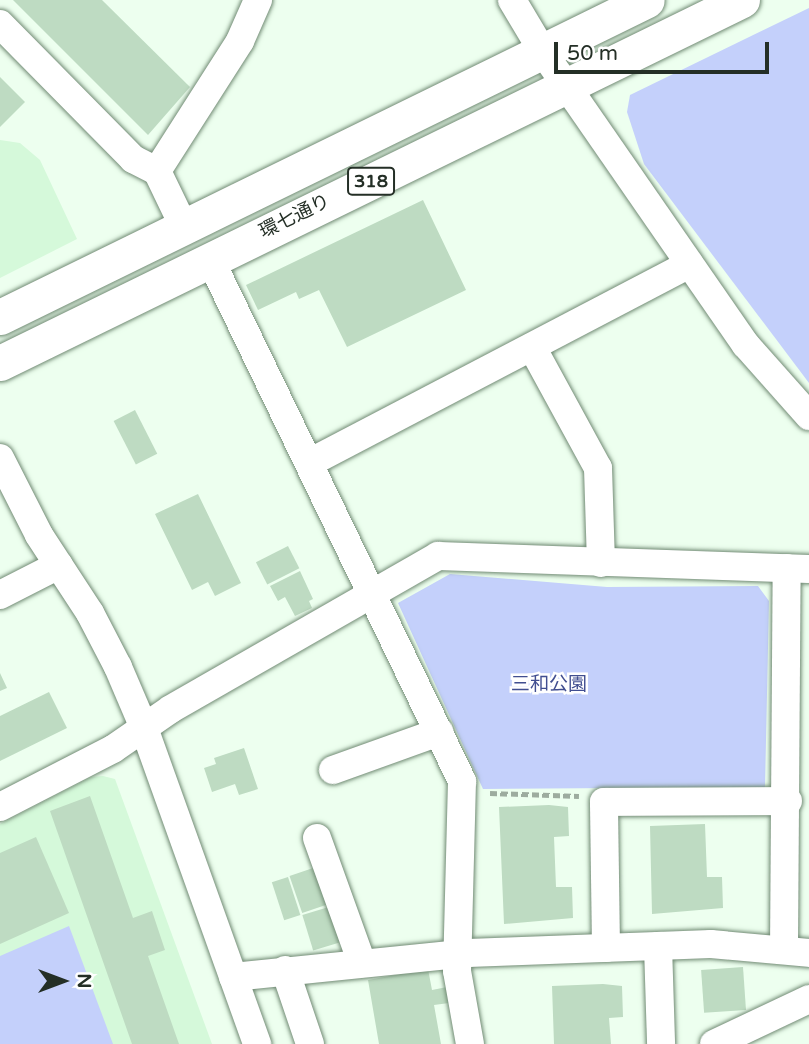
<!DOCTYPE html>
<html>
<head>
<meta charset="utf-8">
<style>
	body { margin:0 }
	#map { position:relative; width:809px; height:1044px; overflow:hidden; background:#edffef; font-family:"Varela Round","Noto Sans JP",sans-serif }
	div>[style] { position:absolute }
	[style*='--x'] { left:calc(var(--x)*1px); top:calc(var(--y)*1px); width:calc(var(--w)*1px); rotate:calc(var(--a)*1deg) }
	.built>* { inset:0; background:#d5f9da }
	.green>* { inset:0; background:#c4d0fb }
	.building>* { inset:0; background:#bedbc2; transform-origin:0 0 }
	.path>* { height:4.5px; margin-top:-2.25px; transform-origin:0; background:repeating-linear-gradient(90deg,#9dac9f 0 7px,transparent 0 10.5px) }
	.roads { filter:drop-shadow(0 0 2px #718b74) drop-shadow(0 0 2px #718b74) }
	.minor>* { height:28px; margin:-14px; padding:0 14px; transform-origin:14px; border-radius:14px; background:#fff }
	.major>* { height:35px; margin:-17.5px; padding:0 17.5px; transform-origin:17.5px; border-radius:17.5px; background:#fff }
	span { translate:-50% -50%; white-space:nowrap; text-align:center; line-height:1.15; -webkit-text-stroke:5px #fff; paint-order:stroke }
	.shield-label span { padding:2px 5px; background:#fff; border:2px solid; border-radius:5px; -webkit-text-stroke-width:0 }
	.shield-label { font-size:18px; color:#242f26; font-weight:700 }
	.street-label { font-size:19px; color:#242f26 }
	.park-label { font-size:19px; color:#414e90 }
	.north { position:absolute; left:28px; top:946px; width:70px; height:70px; -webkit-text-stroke:5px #fff; paint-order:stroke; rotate:90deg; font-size:19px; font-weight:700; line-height:28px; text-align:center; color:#242f26 }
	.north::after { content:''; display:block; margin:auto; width:24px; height:32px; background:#242f26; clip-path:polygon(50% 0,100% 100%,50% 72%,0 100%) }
	.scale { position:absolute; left:554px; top:42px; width:215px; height:32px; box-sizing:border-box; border:4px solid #242f26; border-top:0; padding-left:9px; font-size:21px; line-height:24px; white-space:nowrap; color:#242f26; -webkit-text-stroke:5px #fff; paint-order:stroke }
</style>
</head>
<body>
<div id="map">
	<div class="built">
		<i style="clip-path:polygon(0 140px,20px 143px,40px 160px,77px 239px,0 278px)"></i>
		<i style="clip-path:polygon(103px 776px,115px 779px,212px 1044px,0 1044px,0 824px,91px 777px)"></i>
	</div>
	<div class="green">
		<i style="clip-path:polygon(809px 8px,809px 383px,644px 164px,627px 112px,630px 95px)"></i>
		<i style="clip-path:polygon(450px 574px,607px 587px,758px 586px,769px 601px,765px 787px,483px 789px,398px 603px)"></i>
		<i style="clip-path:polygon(69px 926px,113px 1044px,0 1044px,0 956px)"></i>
	</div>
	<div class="building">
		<i style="clip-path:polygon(13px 0,102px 0,190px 87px,148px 135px)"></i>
		<i style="clip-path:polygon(0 77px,25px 102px,0 127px)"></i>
		<i style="clip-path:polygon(423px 200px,466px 290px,347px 347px,319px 290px,299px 299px,296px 292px,258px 310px,246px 285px)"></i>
		<i style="left:135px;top:410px;width:49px;height:24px;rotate:63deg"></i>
		<i style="clip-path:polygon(198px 494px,241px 583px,215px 596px,208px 582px,192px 590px,155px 514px)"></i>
		<i style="left:288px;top:546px;width:25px;height:36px;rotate:63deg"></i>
		<i style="clip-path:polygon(300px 571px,313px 599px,309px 601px,312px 608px,295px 616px,285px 597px,278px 601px,270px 586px)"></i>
		<i style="clip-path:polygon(0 673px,7px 688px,0 691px)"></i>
		<i style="clip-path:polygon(49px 692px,67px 728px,0 761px,0 716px)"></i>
		<i style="clip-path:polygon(244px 748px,258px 789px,239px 795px,235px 784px,212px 792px,204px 768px,216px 764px,214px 758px)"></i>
		<i style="clip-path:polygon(90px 796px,133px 918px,152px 911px,165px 950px,148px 956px,179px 1044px,132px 1044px,50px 811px)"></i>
		<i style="clip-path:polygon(549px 805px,568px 807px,569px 836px,554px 837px,556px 887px,572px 887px,573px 918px,504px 924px,499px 807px)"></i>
		<i style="clip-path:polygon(705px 824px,707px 877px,722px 877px,723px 908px,652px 914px,650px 826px)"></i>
		<i style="clip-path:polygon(36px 837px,69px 913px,0 944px,0 853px)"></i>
		<i style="left:316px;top:867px;width:39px;height:28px;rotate:71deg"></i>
		<i style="left:288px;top:877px;width:40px;height:17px;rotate:72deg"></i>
		<i style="left:332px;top:906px;width:37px;height:31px;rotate:73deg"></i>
		<i style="left:743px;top:967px;width:43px;height:42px;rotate:86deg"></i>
		<i style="clip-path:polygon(428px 969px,432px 990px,447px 987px,449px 1003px,434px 1005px,441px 1044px,379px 1044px,368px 980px)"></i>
		<i style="clip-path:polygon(603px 984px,622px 986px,623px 1017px,609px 1018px,611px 1044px,554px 1044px,552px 986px)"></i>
	</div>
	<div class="path">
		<i style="--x:490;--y:793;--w:89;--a:1.9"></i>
	</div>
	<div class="roads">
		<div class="minor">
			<i style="--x:512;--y:0;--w:61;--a:59.2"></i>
			<i style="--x:543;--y:52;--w:356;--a:55.3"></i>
			<i style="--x:746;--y:345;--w:95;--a:48.4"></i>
			<i style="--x:0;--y:24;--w:190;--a:45.4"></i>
			<i style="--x:133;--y:159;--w:27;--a:27"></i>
			<i style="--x:157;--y:171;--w:62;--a:64.3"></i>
			<i style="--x:157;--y:171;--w:154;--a:-57.4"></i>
			<i style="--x:240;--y:41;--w:45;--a:-66.3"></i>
			<i style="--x:210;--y:259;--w:580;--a:64.23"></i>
			<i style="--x:462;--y:781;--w:190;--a:91.5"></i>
			<i style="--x:457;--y:971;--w:74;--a:79.9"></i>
			<i style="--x:532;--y:347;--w:138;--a:61.4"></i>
			<i style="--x:598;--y:468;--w:95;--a:88.2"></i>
			<i style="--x:0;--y:458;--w:86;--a:63.1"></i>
			<i style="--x:39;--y:535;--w:93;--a:56.8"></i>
			<i style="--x:90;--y:613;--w:61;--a:62.6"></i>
			<i style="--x:118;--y:667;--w:66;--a:66.9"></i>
			<i style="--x:144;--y:728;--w:336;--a:70.3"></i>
			<i style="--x:311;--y:462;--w:427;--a:-27.6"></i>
			<i style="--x:0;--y:595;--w:66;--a:-27"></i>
			<i style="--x:333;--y:770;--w:113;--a:-19.7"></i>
			<i style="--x:0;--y:807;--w:127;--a:-27.2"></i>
			<i style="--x:113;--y:749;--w:70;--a:-34.6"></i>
			<i style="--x:171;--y:709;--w:308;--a:-29.8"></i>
			<i style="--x:438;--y:556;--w:371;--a:2"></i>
			<i style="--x:317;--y:838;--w:133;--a:70.2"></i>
			<i style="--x:658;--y:946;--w:98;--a:88.2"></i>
			<i style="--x:606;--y:948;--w:146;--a:-90.8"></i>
			<i style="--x:604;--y:802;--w:184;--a:-0.3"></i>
			<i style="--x:784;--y:950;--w:382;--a:-89.6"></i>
			<i style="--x:285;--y:970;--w:78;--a:71.3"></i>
			<i style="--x:233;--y:977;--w:236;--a:-5.8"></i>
			<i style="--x:468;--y:953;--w:243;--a:-2.1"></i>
			<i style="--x:711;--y:944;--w:98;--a:5.2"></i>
			<i style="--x:714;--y:1044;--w:105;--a:-25.3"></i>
		</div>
		<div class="major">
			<i style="--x:0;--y:317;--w:720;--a:-26.1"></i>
			<i style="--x:0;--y:363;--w:826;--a:-26.07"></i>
		</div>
	</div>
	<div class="shield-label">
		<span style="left:371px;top:181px">318</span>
	</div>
	<div class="street-label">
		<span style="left:295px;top:217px;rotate:-26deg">環七通り</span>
	</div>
	<div class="park-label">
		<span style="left:549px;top:685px">三和公園</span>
	</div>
	<div class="north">N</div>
	<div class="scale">50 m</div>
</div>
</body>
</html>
